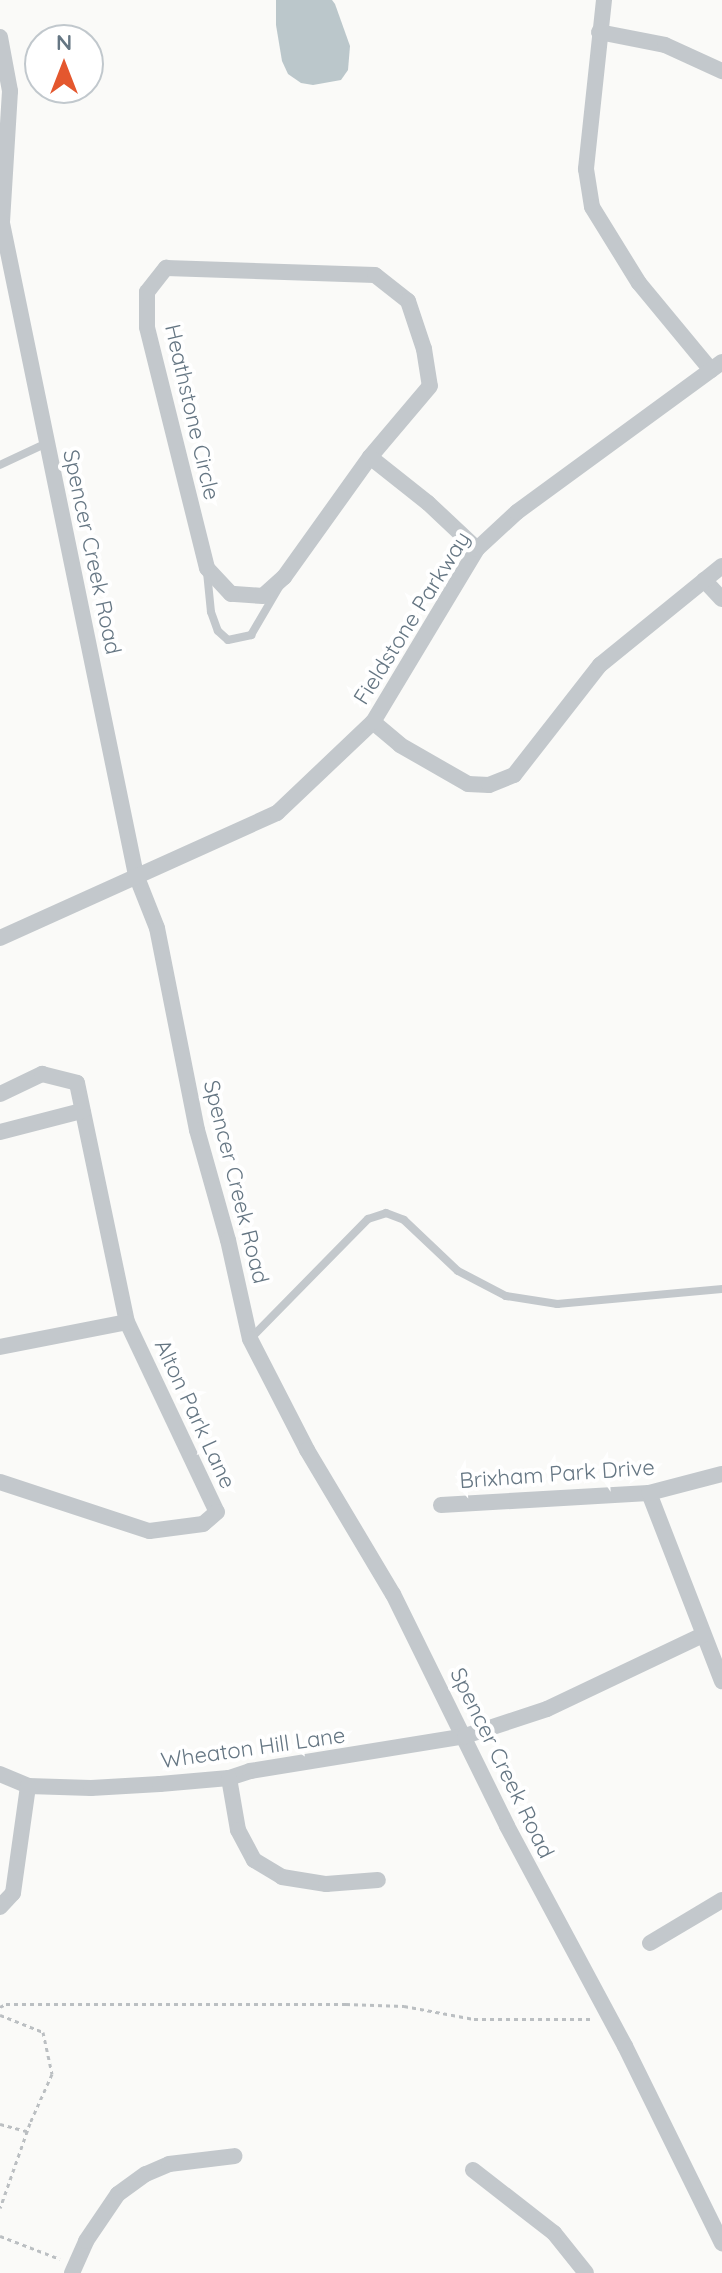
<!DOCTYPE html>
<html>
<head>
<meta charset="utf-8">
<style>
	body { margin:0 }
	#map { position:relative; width:722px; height:2273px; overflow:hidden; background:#fafaf8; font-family:Quicksand,sans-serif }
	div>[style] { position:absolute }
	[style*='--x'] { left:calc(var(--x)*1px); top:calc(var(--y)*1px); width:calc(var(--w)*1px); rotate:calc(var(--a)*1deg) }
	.water>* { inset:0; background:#bbc7cb }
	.path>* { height:3px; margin-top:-1.5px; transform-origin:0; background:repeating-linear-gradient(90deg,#bbbfc2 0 4px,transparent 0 8px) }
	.service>* { height:8px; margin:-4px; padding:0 4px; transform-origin:4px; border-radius:4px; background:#c3c8cc }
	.minor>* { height:16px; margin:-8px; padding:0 8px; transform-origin:8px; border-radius:8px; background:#c3c8cc }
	span { translate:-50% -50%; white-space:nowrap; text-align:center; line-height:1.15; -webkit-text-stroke:8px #fff; paint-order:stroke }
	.street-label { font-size:22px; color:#657683 }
	.north { position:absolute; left:24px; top:24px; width:80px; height:80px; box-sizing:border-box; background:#fff; border:2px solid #c1c8cd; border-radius:50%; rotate:0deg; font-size:22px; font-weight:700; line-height:32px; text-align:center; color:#657683 }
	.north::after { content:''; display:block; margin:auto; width:28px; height:36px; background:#e4572e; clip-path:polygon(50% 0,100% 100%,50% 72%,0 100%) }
</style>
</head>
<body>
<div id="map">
	<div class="water">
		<i style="clip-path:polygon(276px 0,332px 0,335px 4px,350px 46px,348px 70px,341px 80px,313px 85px,301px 83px,288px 74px,282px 61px,276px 25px)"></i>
	</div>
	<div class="path">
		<i style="--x:0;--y:2007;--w:7;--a:-27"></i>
		<i style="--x:6;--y:2004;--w:340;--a:0"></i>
		<i style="--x:346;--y:2004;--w:58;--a:2"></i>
		<i style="--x:404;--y:2006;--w:71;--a:10.5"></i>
		<i style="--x:474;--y:2019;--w:120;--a:0"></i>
		<i style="--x:0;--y:2015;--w:46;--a:21.6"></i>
		<i style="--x:43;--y:2032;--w:43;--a:77.9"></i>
		<i style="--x:52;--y:2074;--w:54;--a:114.2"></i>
		<i style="--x:30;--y:2123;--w:90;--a:109.4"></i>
		<i style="--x:0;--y:2124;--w:28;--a:15"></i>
		<i style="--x:0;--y:2236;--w:64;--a:21"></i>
	</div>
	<div class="service">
		<i style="--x:0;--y:465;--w:52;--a:-25.1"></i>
		<i style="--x:207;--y:572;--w:40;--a:84.3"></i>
		<i style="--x:211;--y:612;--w:20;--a:70"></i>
		<i style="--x:218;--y:631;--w:13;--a:42"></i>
		<i style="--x:228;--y:640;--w:24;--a:-12"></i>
		<i style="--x:251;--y:635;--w:56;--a:-59.7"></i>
		<i style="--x:251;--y:1338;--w:167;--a:-45.5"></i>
		<i style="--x:368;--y:1219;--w:19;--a:-18"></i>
		<i style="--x:386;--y:1213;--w:19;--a:21"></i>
		<i style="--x:404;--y:1220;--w:74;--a:43.4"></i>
		<i style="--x:458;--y:1271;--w:54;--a:27.5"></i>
		<i style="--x:506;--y:1296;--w:52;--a:8.9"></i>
		<i style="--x:557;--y:1304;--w:166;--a:-5.2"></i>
	</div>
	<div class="minor">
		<i style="--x:604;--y:0;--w:170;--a:96.1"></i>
		<i style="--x:586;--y:169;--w:38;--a:81"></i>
		<i style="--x:592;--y:207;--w:89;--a:58.3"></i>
		<i style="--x:639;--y:283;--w:113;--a:50.4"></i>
		<i style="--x:599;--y:32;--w:67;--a:11.1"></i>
		<i style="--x:665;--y:45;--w:63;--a:24.5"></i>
		<i style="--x:0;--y:37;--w:55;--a:79.5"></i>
		<i style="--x:10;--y:91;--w:132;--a:93.5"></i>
		<i style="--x:2;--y:223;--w:666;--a:78.39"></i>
		<i style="--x:136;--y:875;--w:57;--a:68.4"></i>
		<i style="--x:157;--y:928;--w:206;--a:78.8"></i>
		<i style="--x:197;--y:1130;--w:114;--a:74.3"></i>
		<i style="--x:228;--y:1240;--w:101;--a:77.5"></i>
		<i style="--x:250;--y:1339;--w:125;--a:62.8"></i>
		<i style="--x:307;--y:1450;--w:168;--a:59.2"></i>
		<i style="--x:393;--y:1594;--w:258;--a:63.8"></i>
		<i style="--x:507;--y:1826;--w:250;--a:61.8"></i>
		<i style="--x:625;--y:2046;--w:220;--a:63.8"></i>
		<i style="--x:166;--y:268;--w:209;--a:1.9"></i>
		<i style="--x:375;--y:275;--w:42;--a:38.2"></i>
		<i style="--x:408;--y:301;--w:51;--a:71.6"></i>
		<i style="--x:424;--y:349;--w:37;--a:81"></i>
		<i style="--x:430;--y:386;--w:93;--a:130.2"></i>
		<i style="--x:370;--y:457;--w:148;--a:125.6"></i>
		<i style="--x:284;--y:577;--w:28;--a:138"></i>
		<i style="--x:263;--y:596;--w:32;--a:-176"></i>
		<i style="--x:231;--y:594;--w:35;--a:-133"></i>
		<i style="--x:207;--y:568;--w:248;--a:-104"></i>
		<i style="--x:147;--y:327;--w:35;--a:-90"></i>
		<i style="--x:147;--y:292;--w:31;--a:-52"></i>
		<i style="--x:370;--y:457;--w:74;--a:38.4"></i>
		<i style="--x:428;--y:503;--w:67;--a:43.2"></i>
		<i style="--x:704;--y:580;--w:26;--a:47"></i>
		<i style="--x:373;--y:722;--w:35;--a:40"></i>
		<i style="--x:400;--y:745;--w:78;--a:29.8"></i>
		<i style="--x:468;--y:784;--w:21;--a:3"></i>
		<i style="--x:489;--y:785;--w:27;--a:-22"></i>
		<i style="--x:514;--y:775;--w:140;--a:-52"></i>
		<i style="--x:600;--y:665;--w:157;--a:-39.1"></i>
		<i style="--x:0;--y:938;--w:304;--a:-24.3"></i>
		<i style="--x:277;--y:813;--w:132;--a:-43.5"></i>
		<i style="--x:373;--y:722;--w:202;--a:-59"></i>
		<i style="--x:477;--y:549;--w:54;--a:-42.8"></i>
		<i style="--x:517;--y:512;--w:254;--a:-36.2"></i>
		<i style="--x:0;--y:1094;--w:47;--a:-25.5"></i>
		<i style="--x:42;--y:1074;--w:36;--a:14"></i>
		<i style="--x:77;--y:1083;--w:244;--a:78.2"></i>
		<i style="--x:127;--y:1322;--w:210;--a:64.7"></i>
		<i style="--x:217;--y:1512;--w:18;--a:139"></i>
		<i style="--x:203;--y:1524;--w:54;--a:172.6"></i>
		<i style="--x:149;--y:1531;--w:157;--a:-161.8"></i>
		<i style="--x:0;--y:1132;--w:85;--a:-14.4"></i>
		<i style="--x:0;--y:1347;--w:129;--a:-11.1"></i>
		<i style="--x:649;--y:1493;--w:202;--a:68.8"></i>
		<i style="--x:441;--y:1505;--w:208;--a:-3.3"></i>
		<i style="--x:649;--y:1493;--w:75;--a:-14.6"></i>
		<i style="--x:0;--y:1774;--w:30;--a:23"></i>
		<i style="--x:28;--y:1786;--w:63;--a:1.8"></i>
		<i style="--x:91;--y:1788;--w:69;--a:-3.3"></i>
		<i style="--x:160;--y:1784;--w:69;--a:-5"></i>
		<i style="--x:229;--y:1778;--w:22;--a:-18"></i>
		<i style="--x:250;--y:1771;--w:218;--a:-9.2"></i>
		<i style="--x:465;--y:1736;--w:86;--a:-18.2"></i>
		<i style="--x:547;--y:1709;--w:173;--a:-25.4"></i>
		<i style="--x:229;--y:1778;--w:53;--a:80.2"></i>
		<i style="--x:238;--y:1830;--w:34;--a:62"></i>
		<i style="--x:254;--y:1860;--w:33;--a:31"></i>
		<i style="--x:282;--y:1877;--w:45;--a:9"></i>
		<i style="--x:326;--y:1884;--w:52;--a:-4.4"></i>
		<i style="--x:0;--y:1907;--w:19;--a:-47"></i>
		<i style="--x:13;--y:1893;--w:108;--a:-82"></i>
		<i style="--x:650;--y:1943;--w:84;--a:-30.8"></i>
		<i style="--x:473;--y:2170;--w:103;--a:37.9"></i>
		<i style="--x:554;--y:2233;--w:51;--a:51.3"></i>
		<i style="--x:72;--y:2273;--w:35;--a:-66"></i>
		<i style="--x:86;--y:2241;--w:57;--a:-55.8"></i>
		<i style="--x:118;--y:2194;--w:34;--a:-36"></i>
		<i style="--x:146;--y:2174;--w:25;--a:-23"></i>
		<i style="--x:169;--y:2164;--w:66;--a:-6.9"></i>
	</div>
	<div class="street-label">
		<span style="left:192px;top:412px;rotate:77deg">Heathstone Circle</span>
		<span style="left:92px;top:552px;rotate:78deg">Spencer Creek Road</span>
		<span style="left:412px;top:618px;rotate:-58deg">Fieldstone Parkway</span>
		<span style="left:236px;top:1182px;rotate:76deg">Spencer Creek Road</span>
		<span style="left:195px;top:1414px;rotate:65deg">Alton Park Lane</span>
		<span style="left:557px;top:1474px;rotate:-4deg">Brixham Park Drive</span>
		<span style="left:253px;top:1748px;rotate:-8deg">Wheaton Hill Lane</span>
		<span style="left:502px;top:1763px;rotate:64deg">Spencer Creek Road</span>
	</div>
	<div class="north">N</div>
</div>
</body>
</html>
